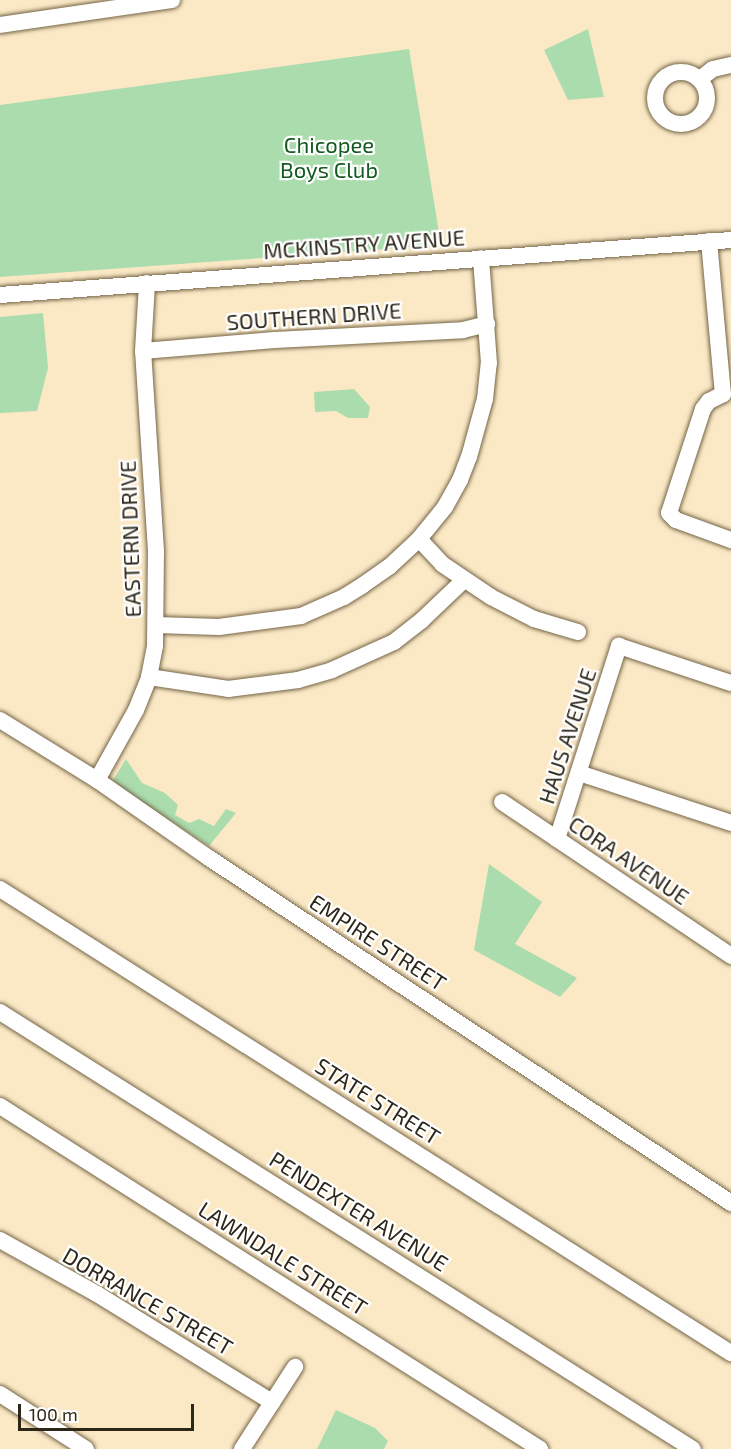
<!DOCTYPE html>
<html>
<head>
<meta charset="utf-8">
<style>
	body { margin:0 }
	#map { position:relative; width:731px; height:1449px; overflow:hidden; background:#fbe9c6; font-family:"Exo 2",sans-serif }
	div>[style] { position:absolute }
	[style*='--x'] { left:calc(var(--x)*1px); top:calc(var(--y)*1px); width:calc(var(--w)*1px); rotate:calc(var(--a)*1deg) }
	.green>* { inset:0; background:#abdcae }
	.roads { filter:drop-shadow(0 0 2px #756547) drop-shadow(0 0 2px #756547) }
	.minor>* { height:16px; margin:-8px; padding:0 8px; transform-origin:8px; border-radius:8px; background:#fff }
	.minor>.ring { margin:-8px; padding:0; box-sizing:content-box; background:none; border:16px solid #fff; border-radius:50% }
	span { translate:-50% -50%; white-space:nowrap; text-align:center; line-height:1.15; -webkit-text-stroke:4.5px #fff; paint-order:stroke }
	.park-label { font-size:22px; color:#135920 }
	.street-label { font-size:22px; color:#2d271a }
	.scale { position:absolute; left:18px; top:1404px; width:176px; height:27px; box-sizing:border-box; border:3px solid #2d271a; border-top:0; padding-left:8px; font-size:18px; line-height:21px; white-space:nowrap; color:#2d271a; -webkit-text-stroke:4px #fff; paint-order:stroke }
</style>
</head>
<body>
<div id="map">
	<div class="green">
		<i style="clip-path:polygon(588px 29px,604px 97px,568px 100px,544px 50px)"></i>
		<i style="clip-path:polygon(409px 49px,441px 245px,0 277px,0 105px)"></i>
		<i style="clip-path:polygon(43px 313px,48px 368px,37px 411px,0 413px,0 317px)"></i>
		<i style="clip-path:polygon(354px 389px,370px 407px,368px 418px,348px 418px,336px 411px,315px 412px,314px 392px)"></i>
		<i style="clip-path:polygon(126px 759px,142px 783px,165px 793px,178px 805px,175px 815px,189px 823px,199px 819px,214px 826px,226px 809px,236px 813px,209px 846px,112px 782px)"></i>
		<i style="clip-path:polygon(489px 864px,542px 902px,515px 944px,577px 978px,560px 997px,474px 950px)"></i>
		<i style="clip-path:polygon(336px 1410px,375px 1428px,388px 1441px,384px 1449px,317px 1449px)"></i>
	</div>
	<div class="roads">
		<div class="minor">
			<i style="--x:0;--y:25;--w:174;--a:-8.3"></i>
			<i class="ring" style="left:655px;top:72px;width:36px;height:36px"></i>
			<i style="--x:700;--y:79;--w:16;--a:-38"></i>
			<i style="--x:713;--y:69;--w:18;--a:-13"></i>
			<i style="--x:709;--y:241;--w:154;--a:84.8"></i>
			<i style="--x:723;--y:394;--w:16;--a:153"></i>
			<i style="--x:709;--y:401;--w:10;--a:127"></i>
			<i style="--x:703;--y:409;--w:109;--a:108.1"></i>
			<i style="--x:669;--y:513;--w:10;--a:45"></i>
			<i style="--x:676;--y:520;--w:59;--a:20"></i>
			<i style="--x:0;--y:295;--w:733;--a:-4.3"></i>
			<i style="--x:143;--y:351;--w:132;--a:-4.8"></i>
			<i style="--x:275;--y:340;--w:188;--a:-3"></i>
			<i style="--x:463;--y:330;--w:25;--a:-14"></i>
			<i style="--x:419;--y:539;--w:34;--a:47"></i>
			<i style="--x:442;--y:564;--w:59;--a:34"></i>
			<i style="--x:491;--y:597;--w:48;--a:27.1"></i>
			<i style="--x:534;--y:619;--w:46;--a:16.5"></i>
			<i style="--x:156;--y:625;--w:63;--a:1.8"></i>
			<i style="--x:219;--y:627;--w:83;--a:-7.6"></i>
			<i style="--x:301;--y:616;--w:47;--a:-23.8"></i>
			<i style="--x:344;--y:597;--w:22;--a:-32"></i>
			<i style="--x:363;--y:585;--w:32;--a:-35"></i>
			<i style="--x:389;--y:567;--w:41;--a:-43"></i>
			<i style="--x:419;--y:539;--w:41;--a:-50.9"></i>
			<i style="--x:445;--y:507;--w:31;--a:-61"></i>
			<i style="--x:460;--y:480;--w:25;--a:-69"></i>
			<i style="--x:469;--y:457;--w:60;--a:-74.6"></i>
			<i style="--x:485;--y:399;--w:36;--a:-84"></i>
			<i style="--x:489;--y:363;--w:105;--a:-94.4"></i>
			<i style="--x:149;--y:677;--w:80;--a:8.6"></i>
			<i style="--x:228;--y:689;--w:71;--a:-7.3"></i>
			<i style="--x:298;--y:680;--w:35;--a:-16"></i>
			<i style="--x:332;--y:670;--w:68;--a:-24.3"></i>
			<i style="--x:394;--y:642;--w:36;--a:-38"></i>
			<i style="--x:422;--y:620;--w:58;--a:-43.6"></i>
			<i style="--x:0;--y:720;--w:114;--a:31.7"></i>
			<i style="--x:97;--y:780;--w:136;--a:34.9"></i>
			<i style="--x:209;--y:858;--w:626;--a:33.46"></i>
			<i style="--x:579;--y:773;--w:160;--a:18.2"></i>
			<i style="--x:97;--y:780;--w:80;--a:-60.9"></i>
			<i style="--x:136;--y:710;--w:35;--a:-68"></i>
			<i style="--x:149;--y:677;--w:32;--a:-79"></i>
			<i style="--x:155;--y:646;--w:95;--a:-89.4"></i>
			<i style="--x:156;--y:551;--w:200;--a:-93.7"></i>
			<i style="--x:143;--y:351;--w:68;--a:-86.6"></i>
			<i style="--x:502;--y:802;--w:276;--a:33.9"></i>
			<i style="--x:557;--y:839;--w:203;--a:-72.2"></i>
			<i style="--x:619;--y:646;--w:118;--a:18.3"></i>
			<i style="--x:0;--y:889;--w:866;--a:32.41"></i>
			<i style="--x:0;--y:1012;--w:819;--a:32.24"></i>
			<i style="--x:0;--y:1106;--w:640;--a:32.42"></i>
			<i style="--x:0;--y:1240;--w:111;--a:29.1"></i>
			<i style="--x:97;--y:1294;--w:206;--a:31.7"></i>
			<i style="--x:0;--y:1394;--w:102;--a:32.6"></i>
			<i style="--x:242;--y:1449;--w:98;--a:-57.1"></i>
		</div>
	</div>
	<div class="park-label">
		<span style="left:329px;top:157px">Chicopee<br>Boys Club</span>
	</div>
	<div class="street-label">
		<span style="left:364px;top:244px;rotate:-4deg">MCKINSTRY AVENUE</span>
		<span style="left:314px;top:316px;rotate:-4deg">SOUTHERN DRIVE</span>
		<span style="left:130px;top:539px;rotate:-92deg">EASTERN DRIVE</span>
		<span style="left:567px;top:736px;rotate:-72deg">HAUS AVENUE</span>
		<span style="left:629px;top:860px;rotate:34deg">CORA AVENUE</span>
		<span style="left:378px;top:942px;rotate:33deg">EMPIRE STREET</span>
		<span style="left:378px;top:1101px;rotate:32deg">STATE STREET</span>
		<span style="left:359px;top:1211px;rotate:32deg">PENDEXTER AVENUE</span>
		<span style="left:283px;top:1258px;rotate:32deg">LAWNDALE STREET</span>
		<span style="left:148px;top:1301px;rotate:30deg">DORRANCE STREET</span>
	</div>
	<div class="scale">100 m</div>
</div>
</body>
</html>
